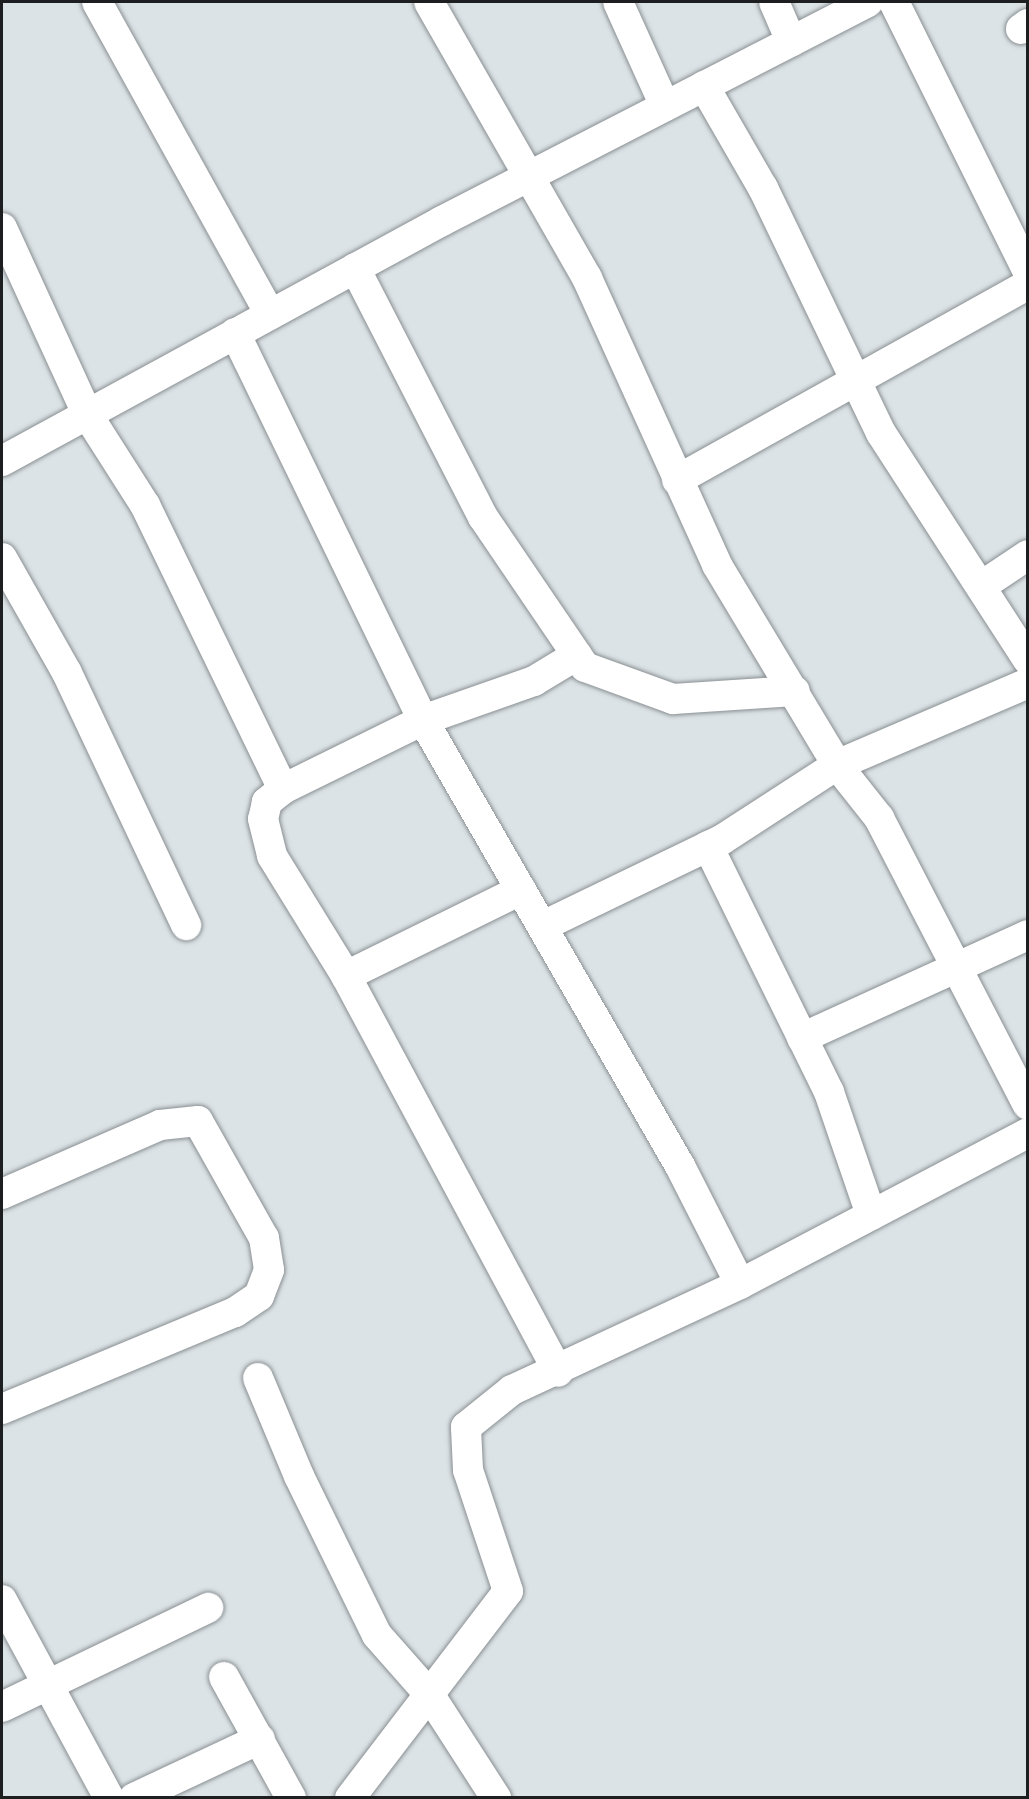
<!DOCTYPE html>
<html>
<head>
<meta charset="utf-8">
<style>
	body { margin:0 }
	#map { position:relative; width:1029px; height:1799px; overflow:hidden; background:#dce3e6; font-family:Cabin,sans-serif }
	div>[style] { position:absolute }
	[style*='--x'] { left:calc(var(--x)*1px); top:calc(var(--y)*1px); width:calc(var(--w)*1px); rotate:calc(var(--a)*1deg) }
	.roads { filter:drop-shadow(0 0 2px #898f92) drop-shadow(0 0 2px #898f92) }
	.minor>* { height:30px; margin:-15px; padding:0 15px; transform-origin:15px; border-radius:15px; background:#fff }
	span { translate:-50% -50%; white-space:nowrap; text-align:center; line-height:1.15; -webkit-text-stroke:6px #e9f0f3; paint-order:stroke }
	.frame { position:absolute; inset:0; border:3px solid #1c1e1f; pointer-events:none }
</style>
</head>
<body>
<div id="map">
	<div class="roads">
		<div class="minor">
			<i style="--x:97;--y:2;--w:357;--a:61"></i>
			<i style="--x:429;--y:2;--w:318;--a:60.2"></i>
			<i style="--x:587;--y:278;--w:315;--a:65.6"></i>
			<i style="--x:717;--y:565;--w:233;--a:59"></i>
			<i style="--x:837;--y:765;--w:68;--a:51.6"></i>
			<i style="--x:879;--y:818;--w:323;--a:62.6"></i>
			<i style="--x:618;--y:2;--w:114;--a:65.7"></i>
			<i style="--x:774;--y:2;--w:43;--a:66.4"></i>
			<i style="--x:894;--y:2;--w:301;--a:63.6"></i>
			<i style="--x:1021;--y:29;--w:9;--a:-36"></i>
			<i style="--x:704;--y:86;--w:118;--a:60"></i>
			<i style="--x:763;--y:188;--w:272;--a:64.3"></i>
			<i style="--x:881;--y:433;--w:270;--a:57.1"></i>
			<i style="--x:2;--y:228;--w:205;--a:65.4"></i>
			<i style="--x:87;--y:414;--w:108;--a:57.5"></i>
			<i style="--x:145;--y:505;--w:316;--a:64.1"></i>
			<i style="--x:283;--y:789;--w:21;--a:141"></i>
			<i style="--x:267;--y:802;--w:17;--a:103"></i>
			<i style="--x:263;--y:819;--w:38;--a:76"></i>
			<i style="--x:272;--y:856;--w:141;--a:58.3"></i>
			<i style="--x:346;--y:976;--w:449;--a:61.8"></i>
			<i style="--x:355;--y:268;--w:280;--a:62.8"></i>
			<i style="--x:483;--y:517;--w:181;--a:55.8"></i>
			<i style="--x:585;--y:667;--w:94;--a:20"></i>
			<i style="--x:673;--y:699;--w:122;--a:-3.8"></i>
			<i style="--x:235;--y:333;--w:430;--a:64.1"></i>
			<i style="--x:423;--y:720;--w:515;--a:60.05"></i>
			<i style="--x:680;--y:1166;--w:132;--a:63"></i>
			<i style="--x:2;--y:461;--w:501;--a:-28.61"></i>
			<i style="--x:442;--y:221;--w:479;--a:-27.2"></i>
			<i style="--x:677;--y:480;--w:402;--a:-29.1"></i>
			<i style="--x:2;--y:558;--w:132;--a:60.5"></i>
			<i style="--x:67;--y:673;--w:279;--a:64.7"></i>
			<i style="--x:983;--y:585;--w:54;--a:-33.7"></i>
			<i style="--x:283;--y:789;--w:156;--a:-26.2"></i>
			<i style="--x:423;--y:720;--w:118;--a:-19.4"></i>
			<i style="--x:534;--y:681;--w:50;--a:-31.2"></i>
			<i style="--x:708;--y:846;--w:274;--a:63.8"></i>
			<i style="--x:829;--y:1092;--w:130;--a:71.1"></i>
			<i style="--x:543;--y:926;--w:200;--a:-25.8"></i>
			<i style="--x:723;--y:839;--w:136;--a:-33"></i>
			<i style="--x:837;--y:765;--w:208;--a:-23.2"></i>
			<i style="--x:346;--y:976;--w:195;--a:-26.2"></i>
			<i style="--x:802;--y:1038;--w:248;--a:-24.5"></i>
			<i style="--x:2;--y:1194;--w:172;--a:-23.6"></i>
			<i style="--x:160;--y:1125;--w:38;--a:-6"></i>
			<i style="--x:198;--y:1121;--w:134;--a:60.6"></i>
			<i style="--x:264;--y:1238;--w:32;--a:81"></i>
			<i style="--x:269;--y:1270;--w:28;--a:111"></i>
			<i style="--x:259;--y:1296;--w:29;--a:146"></i>
			<i style="--x:235;--y:1312;--w:252;--a:157.4"></i>
			<i style="--x:258;--y:1378;--w:106;--a:67.3"></i>
			<i style="--x:299;--y:1476;--w:177;--a:63.9"></i>
			<i style="--x:377;--y:1635;--w:79;--a:48.6"></i>
			<i style="--x:429;--y:1694;--w:124;--a:57.2"></i>
			<i style="--x:2;--y:1600;--w:225;--a:61.6"></i>
			<i style="--x:224;--y:1677;--w:138;--a:61"></i>
			<i style="--x:2;--y:1707;--w:229;--a:-25.7"></i>
			<i style="--x:134;--y:1798;--w:139;--a:-25.1"></i>
			<i style="--x:350;--y:1798;--w:260;--a:-52.6"></i>
			<i style="--x:508;--y:1591;--w:127;--a:-108.3"></i>
			<i style="--x:468;--y:1470;--w:43;--a:-92.7"></i>
			<i style="--x:466;--y:1427;--w:59;--a:-38.8"></i>
			<i style="--x:512;--y:1390;--w:251;--a:-24.9"></i>
			<i style="--x:740;--y:1284;--w:325;--a:-27.7"></i>
		</div>
	</div>
	<div class="frame"></div>
</div>
</body>
</html>
